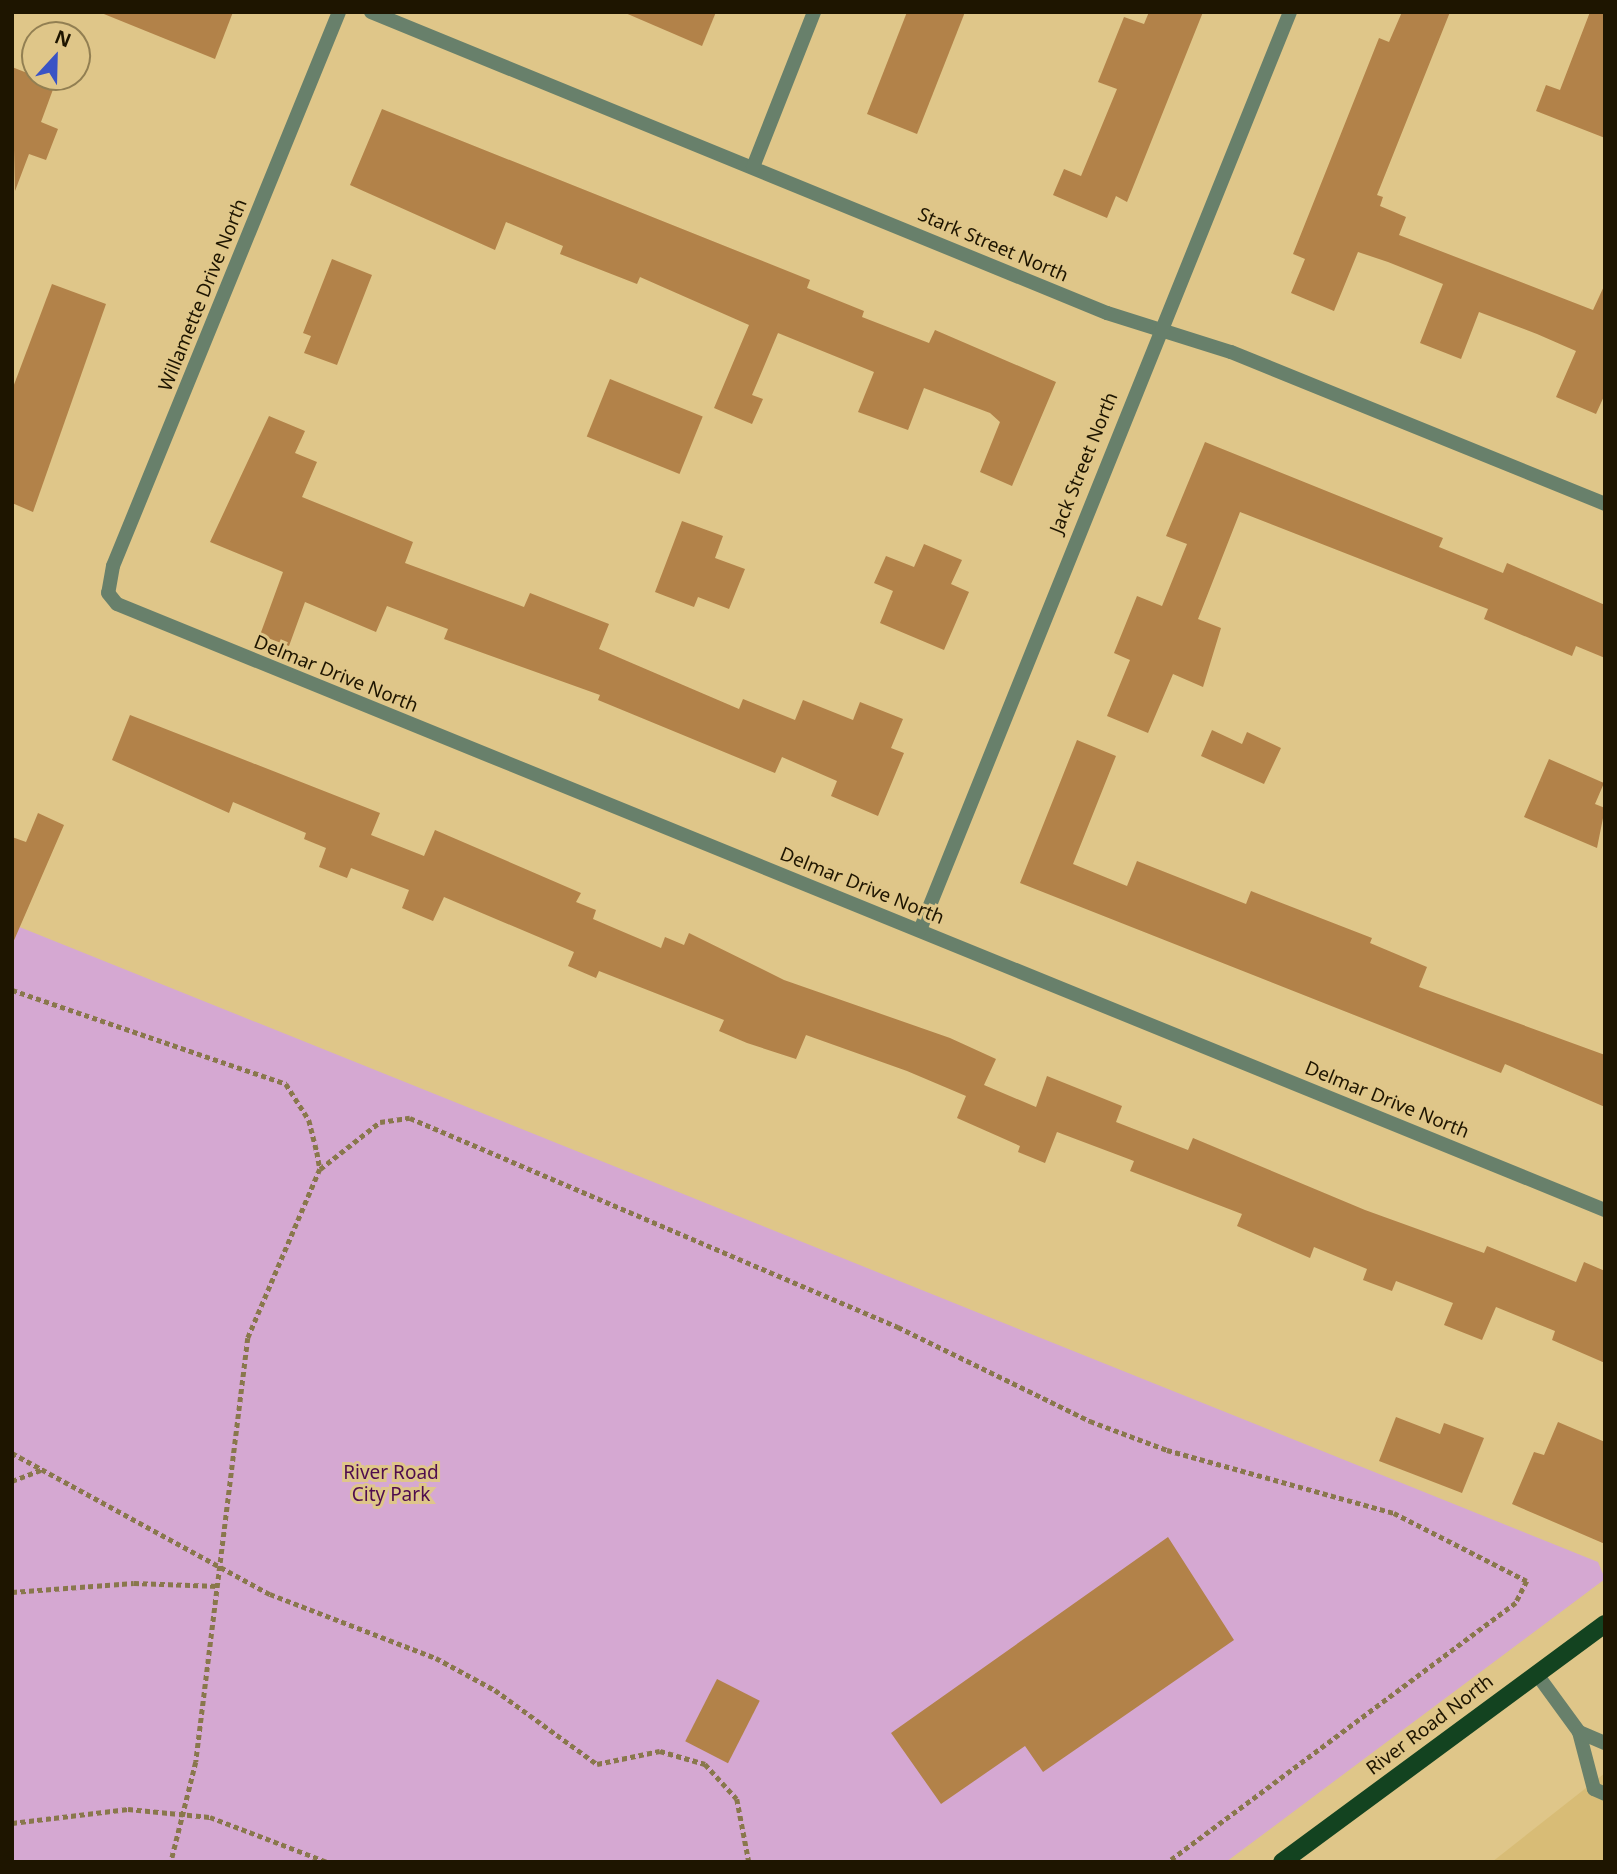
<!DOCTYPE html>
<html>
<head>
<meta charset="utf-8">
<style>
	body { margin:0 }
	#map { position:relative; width:1617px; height:1874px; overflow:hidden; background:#dfc689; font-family:"Noto Sans",sans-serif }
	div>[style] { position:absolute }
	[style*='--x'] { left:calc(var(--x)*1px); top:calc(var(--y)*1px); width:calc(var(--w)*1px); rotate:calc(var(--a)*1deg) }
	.built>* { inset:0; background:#d8bc76 }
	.green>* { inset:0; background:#d5a8d2 }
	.building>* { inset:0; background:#b28249; transform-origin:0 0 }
	.path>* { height:4.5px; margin-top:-2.25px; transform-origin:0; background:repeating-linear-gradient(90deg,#89774c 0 5px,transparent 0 8.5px) }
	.lane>* { height:14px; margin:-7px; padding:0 7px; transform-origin:7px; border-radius:7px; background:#68806b }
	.street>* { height:14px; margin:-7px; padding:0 7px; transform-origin:7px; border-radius:7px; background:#68806b }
	.primary>* { height:18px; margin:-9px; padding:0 9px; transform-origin:9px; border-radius:9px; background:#134320 }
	span { translate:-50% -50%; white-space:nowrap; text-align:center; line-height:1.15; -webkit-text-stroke:6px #dfc689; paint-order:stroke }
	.street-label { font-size:19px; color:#1e1500 }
	.park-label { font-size:19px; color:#4f0d4e }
	.frame { position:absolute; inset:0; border:14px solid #1e1500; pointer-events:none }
	.north { position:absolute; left:21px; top:21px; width:70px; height:70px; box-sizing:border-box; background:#dfc689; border:2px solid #927f52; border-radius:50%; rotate:22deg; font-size:19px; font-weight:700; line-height:28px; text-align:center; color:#1e1500 }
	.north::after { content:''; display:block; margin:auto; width:24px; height:32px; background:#3953c5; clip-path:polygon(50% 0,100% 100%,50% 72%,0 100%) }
</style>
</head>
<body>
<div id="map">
	<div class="built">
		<i style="clip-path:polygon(1605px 1773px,1605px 1862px,1492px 1862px)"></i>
	</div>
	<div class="green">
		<i style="clip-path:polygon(12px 924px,1598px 1562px,1605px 1579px,1226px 1862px,12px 1862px)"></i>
	</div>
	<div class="building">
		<i style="clip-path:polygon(99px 12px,233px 12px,215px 59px)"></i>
		<i style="clip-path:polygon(623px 12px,716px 12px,702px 46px)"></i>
		<i style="clip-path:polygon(907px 12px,965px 12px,917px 134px,867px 114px)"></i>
		<i style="clip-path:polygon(1149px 12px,1203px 12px,1127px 202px,1116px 196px,1107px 218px,1053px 195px,1064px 169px,1081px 176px,1117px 89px,1098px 82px,1124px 17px,1144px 24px)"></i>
		<i style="clip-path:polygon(1402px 12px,1450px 12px,1377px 195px,1383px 197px,1380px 206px,1406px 217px,1399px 235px,1593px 310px,1605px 284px,1605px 394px,1596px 414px,1556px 397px,1576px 351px,1537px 334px,1479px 312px,1461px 359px,1420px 343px,1443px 284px,1388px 262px,1358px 252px,1334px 311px,1291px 293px,1305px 259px,1293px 254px,1379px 38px,1389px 42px)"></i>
		<i style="clip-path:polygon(1590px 12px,1605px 12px,1605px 138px,1536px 111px,1546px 85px,1560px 90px)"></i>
		<i style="clip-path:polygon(12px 67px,55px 84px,41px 122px,58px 129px,46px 160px,29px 154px,15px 191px)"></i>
		<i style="clip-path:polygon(382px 109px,810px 280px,807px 288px,864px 311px,862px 317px,929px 343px,935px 330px,1056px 382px,1012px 486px,980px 472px,1000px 422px,990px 413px,924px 388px,908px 430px,858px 412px,874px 372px,778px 333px,752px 395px,763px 399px,752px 424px,714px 408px,749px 325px,640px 277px,637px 284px,560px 254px,563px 246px,506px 222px,495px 250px,350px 185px)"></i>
		<i style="clip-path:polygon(332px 259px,372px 275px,337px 365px,304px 353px,311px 336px,303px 333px)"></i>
		<i style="clip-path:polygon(52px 284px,106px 304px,33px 512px,12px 503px,12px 390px)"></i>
		<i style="left:610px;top:379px;width:100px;height:62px;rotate:22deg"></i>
		<i style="clip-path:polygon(269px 416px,305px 431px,295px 453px,317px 462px,302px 497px,413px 542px,405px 563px,524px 607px,530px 593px,609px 624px,599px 649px,739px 709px,743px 699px,795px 720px,803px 700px,853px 720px,860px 702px,903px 719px,891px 748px,904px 753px,878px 816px,831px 796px,837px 781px,782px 757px,775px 773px,598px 700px,600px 695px,444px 639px,448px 629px,387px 606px,376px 632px,305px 602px,289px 646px,260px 635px,283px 572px,210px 542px)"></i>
		<i style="clip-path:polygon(1205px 442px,1443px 538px,1439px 547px,1503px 573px,1507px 563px,1605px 605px,1605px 658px,1576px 646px,1572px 656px,1484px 619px,1488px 609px,1240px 512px,1198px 619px,1221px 628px,1203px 687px,1173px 674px,1148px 733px,1107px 716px,1130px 660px,1114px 653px,1137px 596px,1162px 606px,1187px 544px,1166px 536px)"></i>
		<i style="clip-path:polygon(682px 521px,723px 536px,715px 558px,745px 569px,729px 609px,698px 597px,694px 607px,655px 592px)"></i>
		<i style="clip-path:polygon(924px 544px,962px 560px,951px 584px,969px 592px,944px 650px,880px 623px,893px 591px,874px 583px,886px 556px,914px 567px)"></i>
		<i style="clip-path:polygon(130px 715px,380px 813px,371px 835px,424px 856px,435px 830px,581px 893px,576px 902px,596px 910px,593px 919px,661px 948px,665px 937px,684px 945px,689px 933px,784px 980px,950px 1038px,996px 1059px,984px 1085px,1036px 1107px,1047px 1076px,1122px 1106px,1116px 1122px,1188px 1150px,1193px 1138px,1365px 1210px,1484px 1253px,1487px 1246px,1576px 1282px,1584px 1262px,1605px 1271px,1605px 1363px,1552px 1340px,1555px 1331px,1496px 1307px,1482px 1340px,1444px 1325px,1453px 1303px,1396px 1281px,1392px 1291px,1363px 1280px,1367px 1269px,1314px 1247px,1310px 1258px,1237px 1226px,1242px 1214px,1130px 1171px,1134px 1161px,1057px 1132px,1045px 1163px,1018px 1152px,1020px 1146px,957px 1118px,966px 1096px,907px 1071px,806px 1035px,796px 1059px,747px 1043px,719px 1031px,724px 1020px,599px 971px,596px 978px,568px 966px,574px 952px,444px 897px,433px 921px,402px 908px,409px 890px,351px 868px,347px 878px,319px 867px,326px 848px,304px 839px,306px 833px,233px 802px,229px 813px,112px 760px)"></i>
		<i style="clip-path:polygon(1212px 730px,1242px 744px,1247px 732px,1281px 748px,1264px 784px,1201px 756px)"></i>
		<i style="clip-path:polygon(1077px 740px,1116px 756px,1073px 864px,1127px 886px,1137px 861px,1246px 904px,1251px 891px,1372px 938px,1370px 943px,1427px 967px,1419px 987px,1605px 1055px,1605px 1107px,1505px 1064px,1501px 1073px,1020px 883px)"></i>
		<i style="clip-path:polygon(1549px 759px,1604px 783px,1595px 804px,1605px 808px,1597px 848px,1524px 817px)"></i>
		<i style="clip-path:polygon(38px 813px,64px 825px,12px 945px,12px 837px,26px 842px)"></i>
		<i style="clip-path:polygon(1396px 1417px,1440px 1434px,1444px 1423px,1484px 1438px,1462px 1493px,1379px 1461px)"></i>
		<i style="clip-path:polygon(1558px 1422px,1605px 1442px,1605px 1544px,1512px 1504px,1534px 1452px,1544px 1455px)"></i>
		<i style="clip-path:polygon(1168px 1537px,1234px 1640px,1043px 1772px,1025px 1746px,941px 1804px,891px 1733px)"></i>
		<i style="left:717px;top:1679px;width:48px;height:70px;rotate:27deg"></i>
	</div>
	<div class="path">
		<i style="--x:12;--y:990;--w:290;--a:18.9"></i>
		<i style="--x:286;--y:1084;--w:43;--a:57.4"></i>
		<i style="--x:309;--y:1120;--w:33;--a:76"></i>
		<i style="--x:317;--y:1152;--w:17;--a:80"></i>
		<i style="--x:320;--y:1169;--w:184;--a:113.1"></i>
		<i style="--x:248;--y:1338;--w:427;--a:97"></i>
		<i style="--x:196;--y:1762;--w:103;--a:104"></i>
		<i style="--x:320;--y:1169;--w:76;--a:-38.1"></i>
		<i style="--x:380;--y:1122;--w:30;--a:-8"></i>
		<i style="--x:410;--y:1118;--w:531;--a:23.18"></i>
		<i style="--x:898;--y:1327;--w:214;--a:26.1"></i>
		<i style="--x:1090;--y:1421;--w:82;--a:20.6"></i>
		<i style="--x:1167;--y:1450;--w:236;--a:15.5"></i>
		<i style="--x:1394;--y:1513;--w:149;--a:27.1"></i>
		<i style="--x:1527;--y:1581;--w:25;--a:117"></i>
		<i style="--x:1516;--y:1603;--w:433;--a:143.3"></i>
		<i style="--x:12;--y:1453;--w:294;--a:28.7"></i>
		<i style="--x:270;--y:1594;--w:178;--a:21.1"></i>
		<i style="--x:436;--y:1658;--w:67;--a:28.5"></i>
		<i style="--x:495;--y:1690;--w:126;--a:36"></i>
		<i style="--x:597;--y:1764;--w:64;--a:-11.7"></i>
		<i style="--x:660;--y:1751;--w:47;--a:16.1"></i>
		<i style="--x:705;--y:1764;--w:47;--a:47.6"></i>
		<i style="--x:737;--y:1799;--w:64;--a:79.2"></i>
		<i style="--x:12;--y:1481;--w:31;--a:-21"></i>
		<i style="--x:12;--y:1592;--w:122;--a:-4.2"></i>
		<i style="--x:134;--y:1583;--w:85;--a:2"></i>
		<i style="--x:12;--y:1823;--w:117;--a:-6.9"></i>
		<i style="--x:128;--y:1809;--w:82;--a:5.6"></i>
		<i style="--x:210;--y:1817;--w:125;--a:21"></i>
	</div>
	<div class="lane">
		<i style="--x:1536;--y:1673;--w:73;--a:53.9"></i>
		<i style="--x:1579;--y:1732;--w:59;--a:75.3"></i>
		<i style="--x:1594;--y:1789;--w:12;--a:24"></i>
		<i style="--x:1579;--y:1732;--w:28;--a:23"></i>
	</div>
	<div class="street">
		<i style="--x:339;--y:12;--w:598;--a:112.19"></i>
		<i style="--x:113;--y:566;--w:27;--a:100"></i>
		<i style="--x:108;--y:593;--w:14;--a:51"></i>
		<i style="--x:117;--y:604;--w:1607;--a:22.16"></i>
		<i style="--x:371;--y:12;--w:795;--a:22.24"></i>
		<i style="--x:1107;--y:313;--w:130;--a:17.5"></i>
		<i style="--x:1231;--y:352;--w:404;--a:22.1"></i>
		<i style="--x:753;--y:167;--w:167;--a:-68.5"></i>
		<i style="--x:920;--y:930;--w:990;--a:-68.05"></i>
	</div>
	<div class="primary">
		<i style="--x:1282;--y:1862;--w:401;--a:-36.4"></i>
	</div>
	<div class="street-label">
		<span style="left:993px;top:245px;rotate:23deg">Stark Street North</span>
		<span style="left:203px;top:295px;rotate:-68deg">Willamette Drive North</span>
		<span style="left:1084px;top:463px;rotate:-68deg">Jack Street North</span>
		<span style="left:336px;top:674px;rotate:22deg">Delmar Drive North</span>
		<span style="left:862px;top:886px;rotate:22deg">Delmar Drive North</span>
		<span style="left:1387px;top:1100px;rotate:22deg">Delmar Drive North</span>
		<span style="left:1430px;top:1725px;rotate:-37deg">River Road North</span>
	</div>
	<div class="park-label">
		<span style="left:391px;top:1484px">River Road<br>City Park</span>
	</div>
	<div class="frame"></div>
	<div class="north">N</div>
</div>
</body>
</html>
